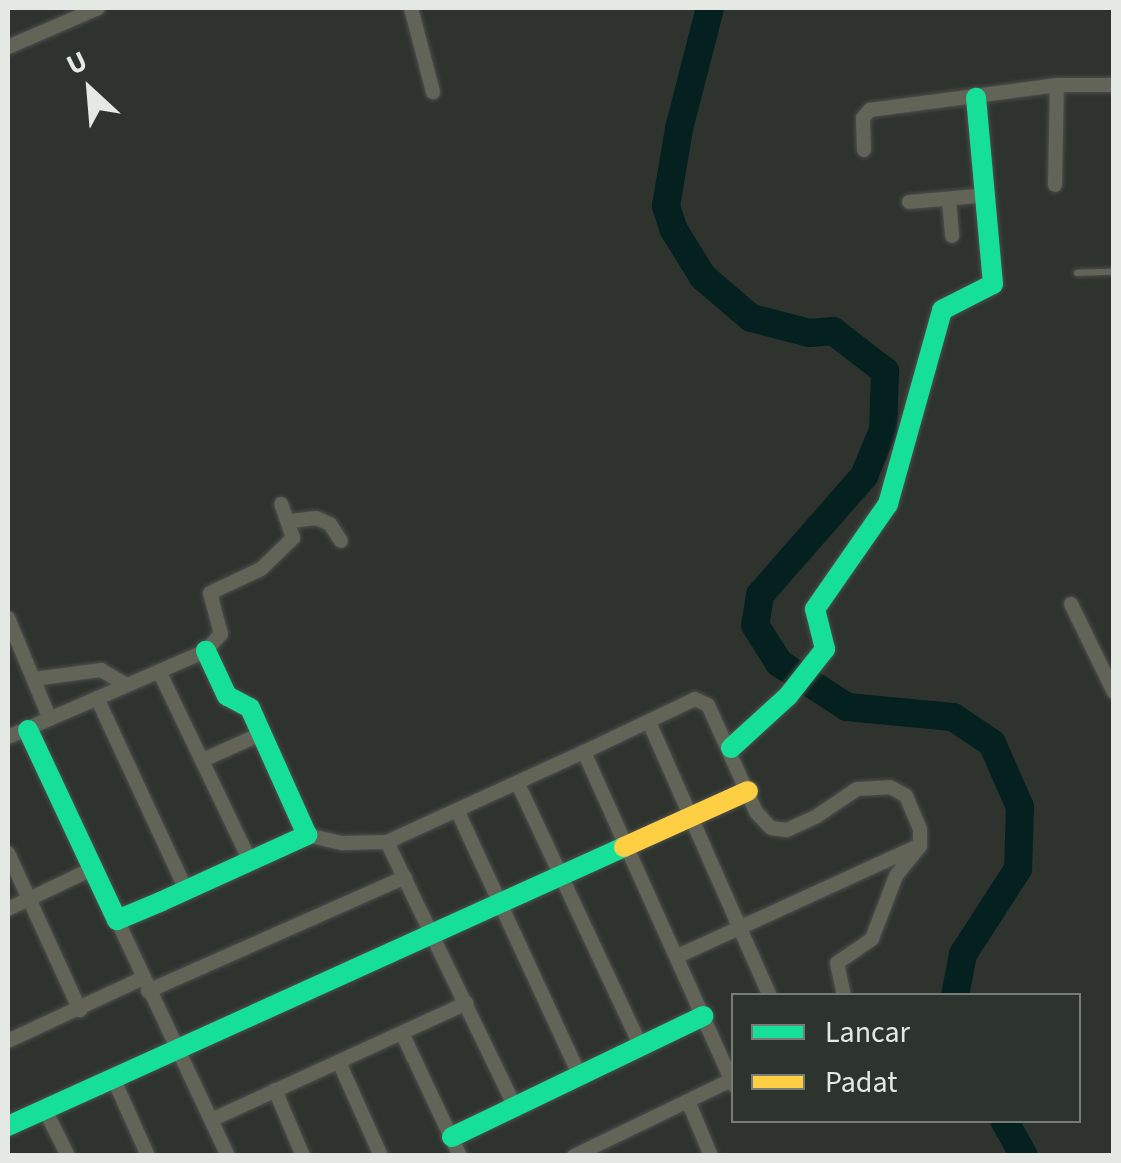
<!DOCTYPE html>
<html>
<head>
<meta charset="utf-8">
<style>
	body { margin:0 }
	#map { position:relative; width:1121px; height:1163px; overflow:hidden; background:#2e332e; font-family:"Source Sans 3",sans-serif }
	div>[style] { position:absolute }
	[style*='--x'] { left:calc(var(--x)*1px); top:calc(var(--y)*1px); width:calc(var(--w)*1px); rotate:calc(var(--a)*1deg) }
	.river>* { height:28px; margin:-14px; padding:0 14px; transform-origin:14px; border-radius:14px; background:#04201f }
	.roads { filter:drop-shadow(0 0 2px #4c4f4c) drop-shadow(0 0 2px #4c4f4c) }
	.lane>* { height:6px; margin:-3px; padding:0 3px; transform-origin:3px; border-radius:3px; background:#616456 }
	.street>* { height:14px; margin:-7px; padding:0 7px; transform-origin:7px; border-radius:7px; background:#616456 }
	.fast>* { height:20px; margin:-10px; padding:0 10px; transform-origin:10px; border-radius:10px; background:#16e098 }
	.slow>* { height:20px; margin:-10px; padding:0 10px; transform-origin:10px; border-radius:10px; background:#ffcf43 }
	span { translate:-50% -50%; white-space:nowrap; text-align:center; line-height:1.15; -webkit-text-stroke:8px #2d342d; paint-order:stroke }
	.frame { position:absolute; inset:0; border:10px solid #e4e9e4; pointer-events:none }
	.legend { position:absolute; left:731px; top:993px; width:350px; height:130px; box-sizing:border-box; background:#2d342d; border:2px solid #767c76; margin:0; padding:12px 18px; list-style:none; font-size:30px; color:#e4e9e4 }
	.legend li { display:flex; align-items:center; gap:20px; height:50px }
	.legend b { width:50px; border:2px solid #767c76 }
	.north { position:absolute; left:40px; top:40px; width:100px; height:100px; -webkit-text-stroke:8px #2d342d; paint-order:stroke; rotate:334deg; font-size:28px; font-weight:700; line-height:40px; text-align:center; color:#e4e9e4 }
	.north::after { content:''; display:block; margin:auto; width:35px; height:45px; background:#e4e9e4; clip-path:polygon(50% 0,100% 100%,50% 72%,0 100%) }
</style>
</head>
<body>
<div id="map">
	<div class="river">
		<i style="--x:710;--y:8;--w:125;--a:104.4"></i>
		<i style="--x:679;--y:129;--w:78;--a:99.6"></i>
		<i style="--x:666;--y:206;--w:25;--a:72"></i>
		<i style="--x:674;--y:230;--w:55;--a:58.3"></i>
		<i style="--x:703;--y:277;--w:63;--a:40.5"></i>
		<i style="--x:751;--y:318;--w:61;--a:14.3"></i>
		<i style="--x:810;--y:333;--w:23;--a:-5"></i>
		<i style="--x:833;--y:331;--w:66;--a:37.6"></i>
		<i style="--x:885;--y:371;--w:59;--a:91.9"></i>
		<i style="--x:883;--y:430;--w:50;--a:112.4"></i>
		<i style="--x:864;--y:476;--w:158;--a:131.2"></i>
		<i style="--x:760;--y:595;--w:30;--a:99"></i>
		<i style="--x:755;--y:625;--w:45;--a:57.7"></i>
		<i style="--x:779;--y:663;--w:81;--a:32.9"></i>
		<i style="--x:847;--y:707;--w:106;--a:5.4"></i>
		<i style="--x:953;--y:717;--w:47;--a:33.7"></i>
		<i style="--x:992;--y:743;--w:70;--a:66.4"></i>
		<i style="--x:1020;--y:807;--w:62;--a:91.8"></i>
		<i style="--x:1018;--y:869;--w:101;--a:122.9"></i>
		<i style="--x:963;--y:954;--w:43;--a:100.8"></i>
		<i style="--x:1004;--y:1120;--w:41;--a:60.9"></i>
	</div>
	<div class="roads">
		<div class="lane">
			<i style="--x:1077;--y:273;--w:37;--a:-2"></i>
		</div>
		<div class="street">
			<i style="--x:411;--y:8;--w:87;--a:75.3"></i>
			<i style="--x:8;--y:47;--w:98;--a:-23.4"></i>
			<i style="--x:864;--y:150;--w:32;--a:-92"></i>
			<i style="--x:863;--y:118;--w:11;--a:-49"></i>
			<i style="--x:870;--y:110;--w:189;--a:-7.6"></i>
			<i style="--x:1055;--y:185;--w:100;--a:-88.9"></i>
			<i style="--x:1057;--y:85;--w:57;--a:0"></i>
			<i style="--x:949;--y:200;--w:36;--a:85"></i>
			<i style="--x:909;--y:202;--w:79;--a:-5.1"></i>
			<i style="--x:291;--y:521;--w:25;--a:-7"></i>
			<i style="--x:316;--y:518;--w:15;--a:23"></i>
			<i style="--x:330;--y:524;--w:20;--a:57"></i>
			<i style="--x:1071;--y:604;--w:98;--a:64"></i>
			<i style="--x:8;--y:618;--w:107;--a:67.5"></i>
			<i style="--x:159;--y:671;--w:208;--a:64.4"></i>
			<i style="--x:34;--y:679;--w:68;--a:-7.7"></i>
			<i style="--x:101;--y:670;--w:28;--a:30"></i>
			<i style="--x:97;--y:698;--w:212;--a:65.1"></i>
			<i style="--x:649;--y:722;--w:300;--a:66.2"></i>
			<i style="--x:8;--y:737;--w:216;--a:-23.5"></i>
			<i style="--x:206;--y:651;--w:23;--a:-49"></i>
			<i style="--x:221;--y:634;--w:42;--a:-105"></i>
			<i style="--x:210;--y:593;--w:56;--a:-25.2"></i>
			<i style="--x:261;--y:569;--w:45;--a:-44.1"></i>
			<i style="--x:293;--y:538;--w:36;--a:-109"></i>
			<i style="--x:584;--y:752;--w:123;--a:-25.5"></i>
			<i style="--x:695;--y:699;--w:14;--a:25"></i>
			<i style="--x:708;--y:705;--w:117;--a:65.8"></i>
			<i style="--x:756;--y:812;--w:22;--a:47"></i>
			<i style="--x:771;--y:828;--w:16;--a:7"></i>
			<i style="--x:787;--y:830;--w:33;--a:-25"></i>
			<i style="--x:817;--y:816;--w:48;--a:-34"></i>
			<i style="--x:857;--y:789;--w:33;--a:-3"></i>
			<i style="--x:890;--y:787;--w:18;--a:29"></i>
			<i style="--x:906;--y:796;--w:36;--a:67"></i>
			<i style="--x:920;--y:829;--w:17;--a:90"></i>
			<i style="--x:920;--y:846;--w:38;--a:129"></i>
			<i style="--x:896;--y:876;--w:67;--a:110.9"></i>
			<i style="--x:872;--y:939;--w:42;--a:145.6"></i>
			<i style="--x:837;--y:963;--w:34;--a:78"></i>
			<i style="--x:203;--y:760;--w:66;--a:-24.2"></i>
			<i style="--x:518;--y:784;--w:289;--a:64.9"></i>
			<i style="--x:457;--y:810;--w:295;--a:65.2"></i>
			<i style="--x:307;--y:835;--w:37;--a:13"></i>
			<i style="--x:343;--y:843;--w:44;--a:-1.3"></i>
			<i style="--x:387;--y:842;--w:297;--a:64.2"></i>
			<i style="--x:387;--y:842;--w:217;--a:-24.6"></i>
			<i style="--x:584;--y:752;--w:365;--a:65.8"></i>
			<i style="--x:8;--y:853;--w:173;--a:65.4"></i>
			<i style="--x:8;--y:909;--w:95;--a:-25.5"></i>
			<i style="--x:117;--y:920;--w:261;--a:64.8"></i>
			<i style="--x:678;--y:956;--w:264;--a:-24.6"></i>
			<i style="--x:148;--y:991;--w:281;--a:-23.9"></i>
			<i style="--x:402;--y:1033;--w:136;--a:64.8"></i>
			<i style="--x:8;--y:1041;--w:147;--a:-25"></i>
			<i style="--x:339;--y:1062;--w:103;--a:65.9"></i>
			<i style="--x:114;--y:1080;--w:83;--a:65.9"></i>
			<i style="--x:275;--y:1090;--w:72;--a:67"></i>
			<i style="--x:688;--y:1101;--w:60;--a:67.3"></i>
			<i style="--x:45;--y:1110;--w:51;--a:63.4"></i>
			<i style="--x:211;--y:1120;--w:281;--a:-24.6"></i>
			<i style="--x:574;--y:1156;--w:174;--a:-25.8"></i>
		</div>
		<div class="fast">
			<i style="--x:28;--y:730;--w:210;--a:64.9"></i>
			<i style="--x:117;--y:920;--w:47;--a:-22.7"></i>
			<i style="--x:160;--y:902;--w:162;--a:-24.5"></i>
			<i style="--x:307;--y:835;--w:139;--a:-114.2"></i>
			<i style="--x:250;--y:708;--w:26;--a:-152"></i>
			<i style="--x:227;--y:696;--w:50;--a:-115"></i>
			<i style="--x:731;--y:748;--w:77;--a:-42.4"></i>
			<i style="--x:788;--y:696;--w:60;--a:-51.8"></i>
			<i style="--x:825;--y:649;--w:41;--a:-104"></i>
			<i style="--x:815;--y:609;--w:128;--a:-55.2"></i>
			<i style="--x:888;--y:504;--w:201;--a:-74.4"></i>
			<i style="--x:942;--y:310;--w:57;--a:-27"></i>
			<i style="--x:993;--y:284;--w:187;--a:-95.2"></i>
			<i style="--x:8;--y:1126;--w:676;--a:-24.37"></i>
			<i style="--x:452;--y:1137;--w:279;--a:-25.7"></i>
		</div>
		<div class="slow">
			<i style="--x:624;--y:847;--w:136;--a:-24.3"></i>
		</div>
	</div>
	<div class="frame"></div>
	<ul class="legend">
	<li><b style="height:12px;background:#16e098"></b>Lancar</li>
	<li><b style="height:12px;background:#ffcf43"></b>Padat</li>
	</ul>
	<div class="north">U</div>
</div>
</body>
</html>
